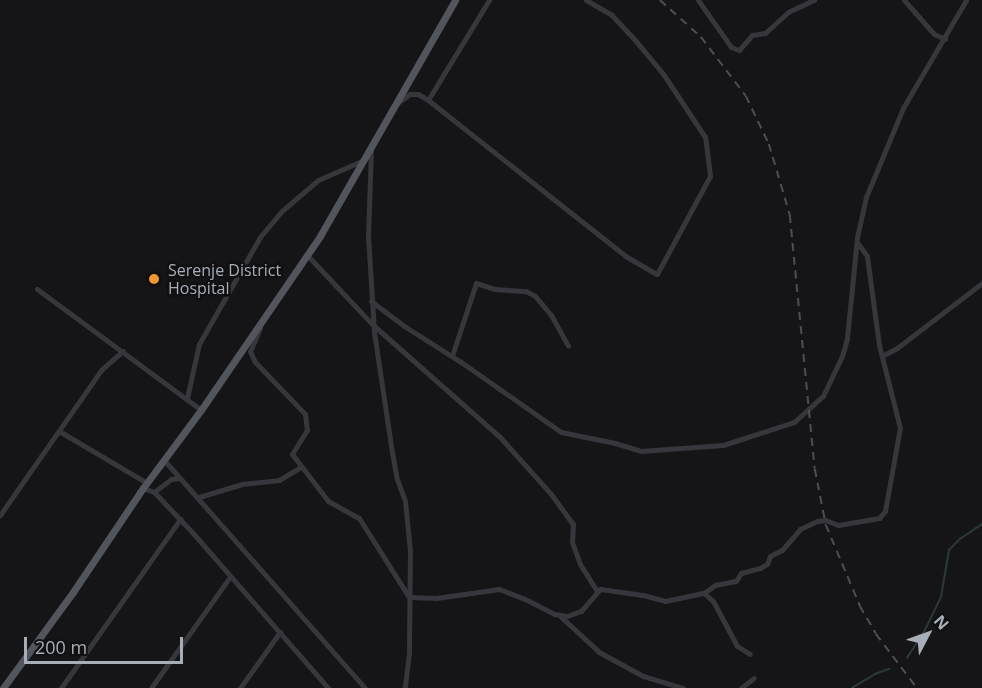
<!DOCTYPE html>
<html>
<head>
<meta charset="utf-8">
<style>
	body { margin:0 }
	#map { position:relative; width:982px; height:688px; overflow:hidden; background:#151517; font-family:"Open Sans",sans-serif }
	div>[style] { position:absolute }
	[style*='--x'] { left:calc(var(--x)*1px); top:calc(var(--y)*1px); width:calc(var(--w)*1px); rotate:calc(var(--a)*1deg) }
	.stream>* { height:1.5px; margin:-0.75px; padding:0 0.75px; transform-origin:0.75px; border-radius:0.75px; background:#2d383c }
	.minor>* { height:5px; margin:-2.5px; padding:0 2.5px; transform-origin:2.5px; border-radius:2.5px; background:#36373c }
	.major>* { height:7px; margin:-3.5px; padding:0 3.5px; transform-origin:3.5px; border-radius:3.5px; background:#52555b }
	.rail>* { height:1.5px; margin-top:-0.75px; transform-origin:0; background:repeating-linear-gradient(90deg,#4b4e53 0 8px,transparent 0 14px) }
	.dots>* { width:16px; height:16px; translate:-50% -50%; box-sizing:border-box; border:3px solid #101012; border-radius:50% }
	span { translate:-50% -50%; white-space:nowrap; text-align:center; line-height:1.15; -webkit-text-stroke:5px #101012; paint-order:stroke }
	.poi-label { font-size:16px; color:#a7aeb7 }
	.left { translate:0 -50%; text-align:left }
	.north { position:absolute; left:898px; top:604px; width:60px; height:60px; -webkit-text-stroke:4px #101012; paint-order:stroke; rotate:49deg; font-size:16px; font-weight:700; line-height:24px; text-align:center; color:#a7aeb7 }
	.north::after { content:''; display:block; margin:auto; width:21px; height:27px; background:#a7aeb7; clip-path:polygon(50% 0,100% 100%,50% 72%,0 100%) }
	.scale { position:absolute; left:24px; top:637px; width:159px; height:27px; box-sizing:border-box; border:3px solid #a7aeb7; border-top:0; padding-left:8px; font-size:18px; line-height:21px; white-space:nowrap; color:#a7aeb7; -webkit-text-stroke:4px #101012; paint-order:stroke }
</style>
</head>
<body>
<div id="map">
	<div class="stream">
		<i style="--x:907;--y:658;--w:33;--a:-57"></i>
		<i style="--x:925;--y:630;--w:37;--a:-64"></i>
		<i style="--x:941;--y:597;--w:48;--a:-80.3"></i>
		<i style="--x:949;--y:550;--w:16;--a:-45"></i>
		<i style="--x:960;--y:539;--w:27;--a:-34"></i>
		<i style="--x:852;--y:688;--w:27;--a:-31"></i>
		<i style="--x:875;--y:674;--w:15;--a:-20"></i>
	</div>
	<div class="minor">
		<i style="--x:698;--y:0;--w:57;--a:54.9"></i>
		<i style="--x:731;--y:47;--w:9;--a:21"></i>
		<i style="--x:739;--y:50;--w:20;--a:-49"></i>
		<i style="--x:752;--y:35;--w:13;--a:-9"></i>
		<i style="--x:765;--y:33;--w:31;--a:-42"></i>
		<i style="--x:788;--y:12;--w:29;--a:-25"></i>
		<i style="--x:904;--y:0;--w:45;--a:48.6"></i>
		<i style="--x:934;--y:34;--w:12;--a:24"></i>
		<i style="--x:428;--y:100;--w:117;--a:-58.6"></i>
		<i style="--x:396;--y:104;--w:17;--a:-36"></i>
		<i style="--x:410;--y:94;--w:8;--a:0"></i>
		<i style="--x:418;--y:94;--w:12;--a:31"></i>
		<i style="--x:428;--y:100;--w:253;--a:38.3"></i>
		<i style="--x:627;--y:257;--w:34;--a:30"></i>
		<i style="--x:657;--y:274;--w:111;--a:-61.6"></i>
		<i style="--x:710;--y:176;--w:39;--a:-97"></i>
		<i style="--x:705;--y:137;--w:74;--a:-123.5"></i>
		<i style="--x:664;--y:75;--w:45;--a:-129.6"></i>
		<i style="--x:635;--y:40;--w:34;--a:-133"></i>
		<i style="--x:612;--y:15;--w:30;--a:-150"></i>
		<i style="--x:371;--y:150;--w:86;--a:92"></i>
		<i style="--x:368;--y:236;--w:96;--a:86.4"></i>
		<i style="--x:374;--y:332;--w:121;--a:81.5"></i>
		<i style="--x:392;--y:452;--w:27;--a:80"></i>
		<i style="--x:397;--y:479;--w:23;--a:70"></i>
		<i style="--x:405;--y:501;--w:50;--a:84.3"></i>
		<i style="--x:410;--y:551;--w:102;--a:90.6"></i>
		<i style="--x:409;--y:653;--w:35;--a:97"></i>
		<i style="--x:307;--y:255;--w:96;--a:46.7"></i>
		<i style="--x:373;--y:325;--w:169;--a:41.4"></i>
		<i style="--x:500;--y:437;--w:76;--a:48.2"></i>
		<i style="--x:551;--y:494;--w:37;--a:54"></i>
		<i style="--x:573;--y:524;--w:18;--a:93"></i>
		<i style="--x:572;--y:542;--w:23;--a:70"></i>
		<i style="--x:580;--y:564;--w:32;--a:58"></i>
		<i style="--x:37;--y:289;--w:204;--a:36.4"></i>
		<i style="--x:371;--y:301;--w:41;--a:37.1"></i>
		<i style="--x:404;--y:326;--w:67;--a:32.3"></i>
		<i style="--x:461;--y:362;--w:122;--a:35"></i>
		<i style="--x:561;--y:432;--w:55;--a:11.5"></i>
		<i style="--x:615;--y:443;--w:27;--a:17"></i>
		<i style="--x:641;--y:451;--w:82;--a:-4.2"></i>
		<i style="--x:723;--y:445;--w:75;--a:-17.9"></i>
		<i style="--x:794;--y:422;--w:39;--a:-42"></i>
		<i style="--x:823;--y:396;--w:44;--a:-64.6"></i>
		<i style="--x:842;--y:356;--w:19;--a:-74"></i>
		<i style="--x:847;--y:338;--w:101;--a:-84.3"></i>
		<i style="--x:857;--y:237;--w:41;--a:-77.3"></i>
		<i style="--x:866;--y:197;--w:96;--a:-67.4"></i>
		<i style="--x:903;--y:108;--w:125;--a:-59.7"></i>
		<i style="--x:260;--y:328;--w:25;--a:113"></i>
		<i style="--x:250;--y:351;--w:12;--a:66"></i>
		<i style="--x:255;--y:362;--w:72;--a:46.1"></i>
		<i style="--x:305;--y:414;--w:16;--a:83"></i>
		<i style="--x:307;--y:430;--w:28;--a:122"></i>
		<i style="--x:292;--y:454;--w:59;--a:52.5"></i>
		<i style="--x:328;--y:501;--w:35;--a:29"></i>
		<i style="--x:359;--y:518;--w:93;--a:57.7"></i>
		<i style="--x:409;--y:597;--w:27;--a:2"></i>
		<i style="--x:436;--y:598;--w:64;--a:-8.1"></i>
		<i style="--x:499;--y:589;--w:26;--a:21"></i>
		<i style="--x:523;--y:598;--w:35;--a:27"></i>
		<i style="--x:554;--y:614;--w:13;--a:9"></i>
		<i style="--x:567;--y:616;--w:15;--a:-20"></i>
		<i style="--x:581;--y:611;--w:29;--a:-49"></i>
		<i style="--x:600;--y:589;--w:43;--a:7.9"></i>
		<i style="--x:643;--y:595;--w:23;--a:15"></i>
		<i style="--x:665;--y:601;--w:40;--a:-12"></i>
		<i style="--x:704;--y:593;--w:12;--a:42"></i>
		<i style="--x:713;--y:601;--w:51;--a:61.9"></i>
		<i style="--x:737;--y:646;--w:15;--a:32"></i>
		<i style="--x:452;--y:356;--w:77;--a:-71.8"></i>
		<i style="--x:476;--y:283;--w:19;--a:18"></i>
		<i style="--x:494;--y:289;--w:32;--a:4"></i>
		<i style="--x:526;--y:291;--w:10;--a:29"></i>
		<i style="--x:535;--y:296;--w:25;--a:50"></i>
		<i style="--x:551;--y:315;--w:35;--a:61"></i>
		<i style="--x:882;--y:356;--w:17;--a:-28"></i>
		<i style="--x:897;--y:348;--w:107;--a:-37.4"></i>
		<i style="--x:187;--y:398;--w:55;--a:-77.5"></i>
		<i style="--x:199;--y:344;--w:123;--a:-60.3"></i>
		<i style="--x:260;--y:237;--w:35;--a:-50"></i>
		<i style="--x:283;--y:210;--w:46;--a:-40.6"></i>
		<i style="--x:318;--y:180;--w:50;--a:-23.5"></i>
		<i style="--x:59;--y:431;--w:102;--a:30.6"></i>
		<i style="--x:164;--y:460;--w:304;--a:48.6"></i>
		<i style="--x:143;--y:488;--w:12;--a:20"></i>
		<i style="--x:154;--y:492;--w:55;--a:46.5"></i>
		<i style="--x:192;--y:532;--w:207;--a:48.9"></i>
		<i style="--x:154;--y:492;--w:21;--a:-37"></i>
		<i style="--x:171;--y:479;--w:9;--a:-6"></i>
		<i style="--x:199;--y:497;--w:45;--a:-16.8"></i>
		<i style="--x:242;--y:484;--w:37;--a:-6"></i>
		<i style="--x:279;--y:480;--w:26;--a:-31"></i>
		<i style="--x:0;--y:515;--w:177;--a:-55.1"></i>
		<i style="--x:101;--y:370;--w:29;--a:-41"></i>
		<i style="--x:704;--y:593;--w:14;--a:-36"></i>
		<i style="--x:715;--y:585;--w:21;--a:-11"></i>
		<i style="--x:736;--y:581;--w:9;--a:-58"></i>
		<i style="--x:741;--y:573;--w:20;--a:-15"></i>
		<i style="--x:760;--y:568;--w:8;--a:-30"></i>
		<i style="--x:767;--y:564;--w:9;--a:-69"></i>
		<i style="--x:770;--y:556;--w:13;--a:-27"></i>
		<i style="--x:782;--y:550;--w:28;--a:-49"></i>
		<i style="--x:800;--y:529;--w:19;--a:-25"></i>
		<i style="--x:817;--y:521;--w:8;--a:-7"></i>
		<i style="--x:825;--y:520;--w:14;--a:21"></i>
		<i style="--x:838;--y:525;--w:42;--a:-9.7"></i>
		<i style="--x:879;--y:518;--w:9;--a:-49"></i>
		<i style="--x:885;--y:511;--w:84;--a:-79.8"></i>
		<i style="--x:900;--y:428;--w:86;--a:-104.2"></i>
		<i style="--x:879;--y:345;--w:90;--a:-97.7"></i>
		<i style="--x:867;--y:256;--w:17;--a:-126"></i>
		<i style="--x:560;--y:616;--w:53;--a:42.7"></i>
		<i style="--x:599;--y:652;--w:50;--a:28.6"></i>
		<i style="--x:643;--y:676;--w:42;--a:16.7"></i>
		<i style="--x:61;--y:688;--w:207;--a:-54.8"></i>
		<i style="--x:151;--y:688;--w:136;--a:-54.6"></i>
		<i style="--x:240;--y:688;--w:69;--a:-54.5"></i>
		<i style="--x:741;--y:688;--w:16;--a:-38"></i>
	</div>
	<div class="major">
		<i style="--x:3;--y:688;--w:119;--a:-53.9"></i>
		<i style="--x:73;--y:592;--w:125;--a:-56.1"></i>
		<i style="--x:143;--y:488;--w:97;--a:-53.4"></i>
		<i style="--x:201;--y:410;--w:211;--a:-55.6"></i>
		<i style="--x:320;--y:236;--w:272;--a:-60.2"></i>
	</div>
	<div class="rail">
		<i style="--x:660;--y:0;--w:55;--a:42.1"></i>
		<i style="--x:701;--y:37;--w:74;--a:52.7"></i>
		<i style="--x:746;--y:96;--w:53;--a:64.4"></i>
		<i style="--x:769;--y:144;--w:74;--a:73.5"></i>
		<i style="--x:790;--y:215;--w:255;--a:84.4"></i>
		<i style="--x:815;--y:469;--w:57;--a:78.9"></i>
		<i style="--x:826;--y:525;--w:88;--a:67.2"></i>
		<i style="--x:860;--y:606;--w:32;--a:60"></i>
		<i style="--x:876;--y:634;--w:68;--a:52.8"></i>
	</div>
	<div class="dots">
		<i style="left:154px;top:279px;background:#f19632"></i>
	</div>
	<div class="poi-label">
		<span class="left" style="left:168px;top:279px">Serenje District<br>Hospital</span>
	</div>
	<div class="north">N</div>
	<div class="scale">200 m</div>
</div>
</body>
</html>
